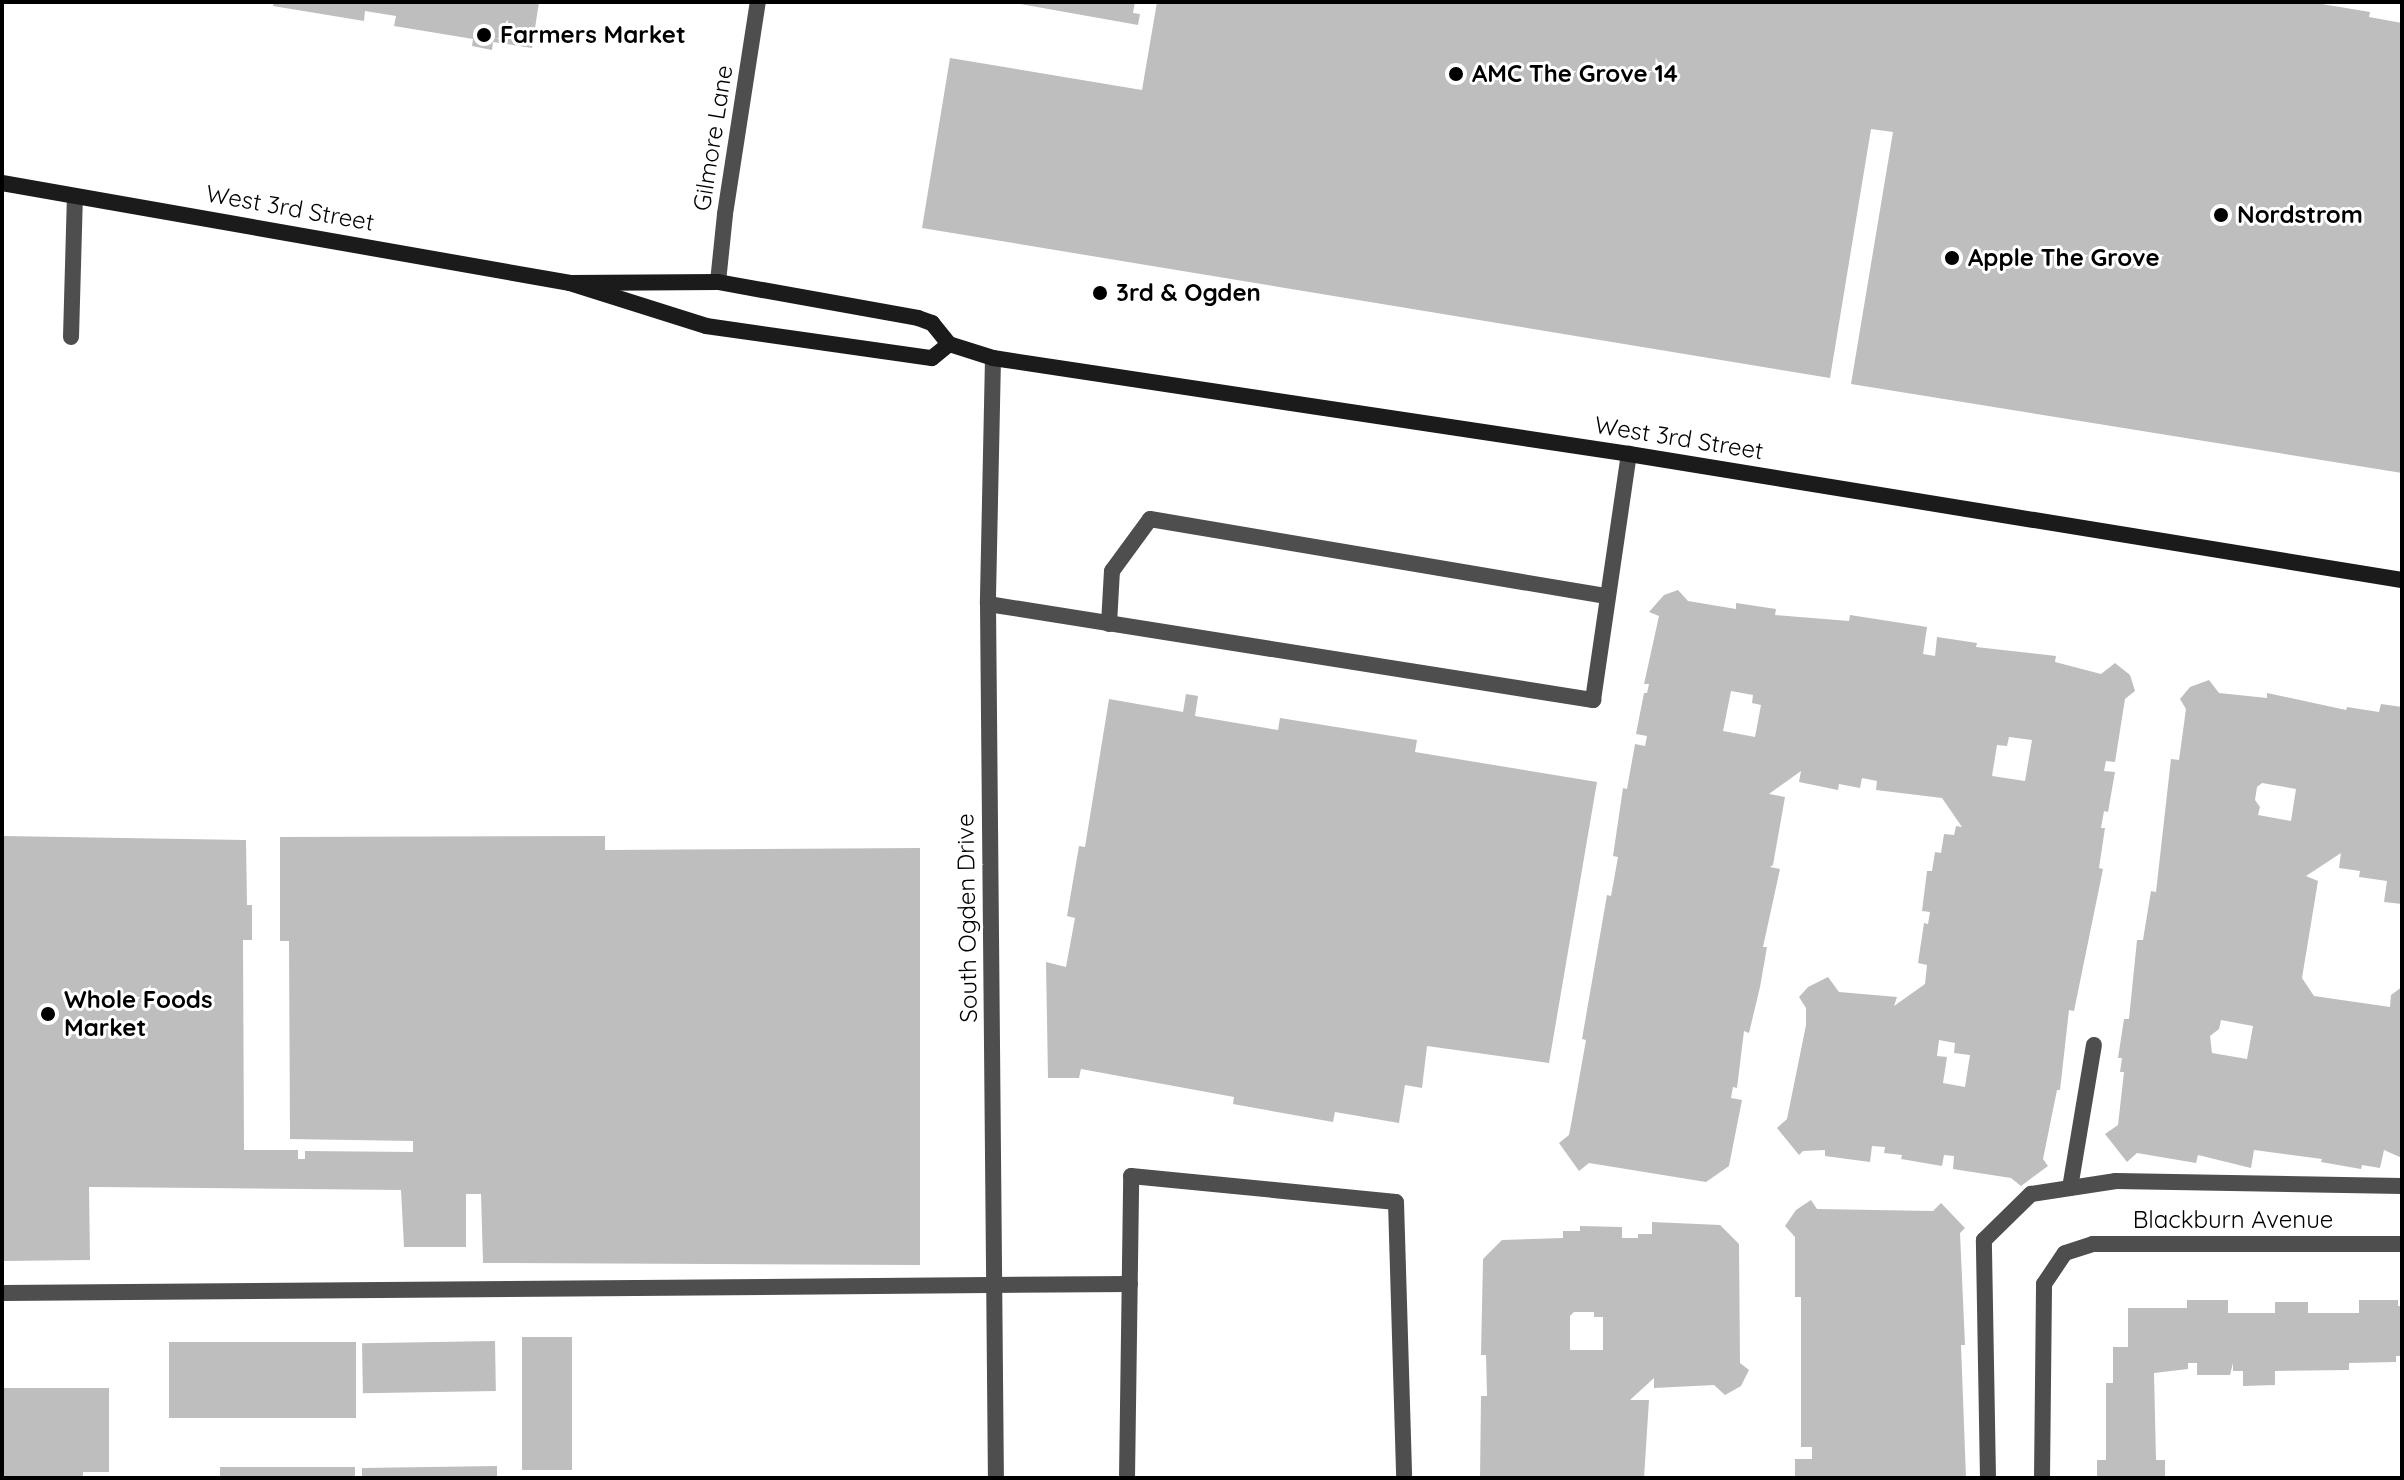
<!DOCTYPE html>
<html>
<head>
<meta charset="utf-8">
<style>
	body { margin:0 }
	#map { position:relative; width:2404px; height:1480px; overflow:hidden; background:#fff; font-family:Quicksand,sans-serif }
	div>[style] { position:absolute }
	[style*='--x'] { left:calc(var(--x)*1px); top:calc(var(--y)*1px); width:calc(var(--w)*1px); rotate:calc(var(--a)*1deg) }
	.building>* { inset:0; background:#bebebe; transform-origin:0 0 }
	.lane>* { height:16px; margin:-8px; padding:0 8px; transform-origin:8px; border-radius:8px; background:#4e4e4e }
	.street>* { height:16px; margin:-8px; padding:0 8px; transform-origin:8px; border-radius:8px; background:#4e4e4e }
	.secondary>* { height:16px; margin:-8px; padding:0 8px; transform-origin:8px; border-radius:8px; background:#1b1b1b }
	.dots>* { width:22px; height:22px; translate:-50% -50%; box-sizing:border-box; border:4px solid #fff; border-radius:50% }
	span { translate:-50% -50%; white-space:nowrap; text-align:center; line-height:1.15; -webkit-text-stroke:6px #fff; paint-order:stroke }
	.poi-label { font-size:24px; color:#000; font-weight:700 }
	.left { translate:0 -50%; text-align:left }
	.street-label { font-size:24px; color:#000 }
	.frame { position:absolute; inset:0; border:4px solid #000; pointer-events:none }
</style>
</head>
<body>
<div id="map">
	<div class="building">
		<i style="clip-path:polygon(274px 2px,539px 2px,532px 48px,493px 42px,492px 50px,472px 46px,473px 39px,394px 26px,396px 16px,365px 11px,364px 21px,273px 6px)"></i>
		<i style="clip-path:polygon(1009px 2px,1135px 2px,1133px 13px,1140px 14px,1138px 25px)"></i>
		<i style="clip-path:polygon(1157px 2px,2310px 2px,2370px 12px,2369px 17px,2402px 23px,2402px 473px,1851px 384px,1893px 132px,1871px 129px,1830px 378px,922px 228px,950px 58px,1142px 90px)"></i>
		<i style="clip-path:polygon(evenodd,1678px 590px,1688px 601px,1736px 609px,1736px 603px,1776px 609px,1775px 615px,1849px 621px,1850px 615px,1927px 627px,1923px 654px,1935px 656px,1937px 637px,1977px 643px,1976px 647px,2056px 656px,2055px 662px,2101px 674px,2115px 663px,2130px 675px,2135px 691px,2125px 699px,2115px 762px,2106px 761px,2104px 771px,2115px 772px,2108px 812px,2104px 811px,2101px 828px,2105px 828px,2099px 868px,2103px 869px,2074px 1011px,2069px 1010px,2060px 1090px,2057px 1090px,2043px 1159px,2048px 1166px,2021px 1186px,2011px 1178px,1953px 1169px,1954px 1156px,1944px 1155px,1942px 1166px,1901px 1159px,1902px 1155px,1884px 1153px,1885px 1147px,1872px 1146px,1870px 1162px,1825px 1156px,1825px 1150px,1803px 1151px,1799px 1155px,1777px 1128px,1787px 1119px,1806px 1025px,1806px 1008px,1799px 997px,1808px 987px,1828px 977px,1839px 992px,1897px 997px,1894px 1006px,1925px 984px,1927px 965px,1918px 963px,1924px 923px,1928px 924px,1930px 912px,1922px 911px,1927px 871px,1932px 871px,1935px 852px,1941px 853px,1944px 834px,1954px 835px,1956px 826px,1962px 827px,1942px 798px,1876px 790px,1877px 781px,1862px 778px,1860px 788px,1839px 784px,1838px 790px,1799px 782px,1801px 771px,1769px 794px,1785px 797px,1773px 865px,1770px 867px,1780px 869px,1763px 947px,1767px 947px,1760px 987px,1749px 1033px,1744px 1031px,1737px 1088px,1733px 1087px,1731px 1098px,1742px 1100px,1729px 1166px,1706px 1182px,1589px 1163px,1579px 1171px,1559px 1143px,1569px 1135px,1572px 1119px,1586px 1040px,1582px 1039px,1607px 895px,1611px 896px,1618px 857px,1613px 856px,1623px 788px,1627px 789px,1635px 744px,1645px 746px,1647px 736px,1636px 734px,1644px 693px,1647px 693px,1649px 684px,1644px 684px,1659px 616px,1649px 612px,1664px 595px,1678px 590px,1731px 691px,1753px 695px,1752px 703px,1761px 705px,1755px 737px,1723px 731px,1731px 691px,1678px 590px,2009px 737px,2032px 740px,2025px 781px,1992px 776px,1997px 745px,2007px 746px,2009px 737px,1678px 590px,1939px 1040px,1955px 1043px,1954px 1053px,1970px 1055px,1965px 1087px,1943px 1083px,1947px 1057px,1937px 1056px,1939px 1040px)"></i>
		<i style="clip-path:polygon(evenodd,2209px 680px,2219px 693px,2267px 698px,2267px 693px,2346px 710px,2347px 707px,2379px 712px,2381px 704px,2402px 707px,2402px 904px,2384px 902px,2387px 881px,2359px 877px,2360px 871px,2339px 868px,2341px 853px,2306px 876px,2318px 881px,2302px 978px,2314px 996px,2390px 1007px,2391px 995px,2402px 987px,2402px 1158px,2384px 1150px,2380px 1168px,2362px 1165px,2361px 1169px,2321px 1162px,2322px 1159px,2254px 1150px,2251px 1168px,2198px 1155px,2196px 1163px,2137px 1153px,2127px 1162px,2105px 1134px,2118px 1125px,2124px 1072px,2120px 1072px,2122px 1058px,2118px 1058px,2124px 1019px,2129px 1019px,2137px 940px,2143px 940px,2151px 891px,2156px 892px,2171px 759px,2179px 760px,2186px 709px,2180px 699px,2190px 687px,2209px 680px,2262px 783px,2296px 789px,2291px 821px,2258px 815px,2260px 807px,2255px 800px,2257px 787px,2262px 783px,2209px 680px,2221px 1020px,2253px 1026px,2247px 1059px,2212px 1053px,2210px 1036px,2219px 1029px,2221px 1020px)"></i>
		<i style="clip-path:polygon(1186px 694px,1198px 696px,1195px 716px,1278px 730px,1280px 718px,1417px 740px,1415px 752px,1597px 782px,1549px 1063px,1427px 1046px,1422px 1088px,1405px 1085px,1399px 1123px,1335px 1112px,1333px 1122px,1233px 1104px,1234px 1097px,1081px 1069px,1079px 1078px,1048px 1078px,1046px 962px,1066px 967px,1075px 918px,1067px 916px,1079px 846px,1085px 847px,1109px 699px,1183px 712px)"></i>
		<i style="clip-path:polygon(2px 836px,246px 840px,247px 905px,252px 905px,252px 940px,243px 940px,244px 1150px,298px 1150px,298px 1159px,305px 1159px,305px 1151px,413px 1152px,413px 1141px,290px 1139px,289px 941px,280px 941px,280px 837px,605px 836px,605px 850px,920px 848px,920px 1265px,483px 1263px,481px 1194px,466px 1194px,466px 1247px,404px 1247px,401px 1190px,95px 1187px,89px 1187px,90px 1260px,2px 1261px)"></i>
		<i style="clip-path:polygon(1811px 1200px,1817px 1209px,1933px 1211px,1941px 1203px,1965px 1228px,1960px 1233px,1965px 1345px,1961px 1345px,1966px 1478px,1795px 1478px,1795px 1459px,1812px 1459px,1812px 1447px,1801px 1447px,1801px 1297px,1795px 1297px,1795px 1237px,1785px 1226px,1796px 1210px)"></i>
		<i style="clip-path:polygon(evenodd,1652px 1222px,1720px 1225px,1739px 1244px,1740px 1363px,1749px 1370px,1741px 1386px,1725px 1395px,1714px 1385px,1654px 1388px,1654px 1378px,1630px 1400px,1649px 1400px,1644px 1478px,1480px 1478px,1481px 1396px,1487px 1396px,1486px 1355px,1481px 1355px,1483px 1259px,1502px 1240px,1563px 1238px,1563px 1231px,1580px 1231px,1580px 1226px,1622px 1227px,1622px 1238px,1638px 1238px,1638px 1234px,1652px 1234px,1652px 1222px,1574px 1312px,1594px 1312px,1594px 1317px,1603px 1317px,1603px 1350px,1570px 1350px,1570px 1316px,1574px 1312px)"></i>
		<i style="clip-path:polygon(2187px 1300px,2228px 1300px,2228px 1313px,2275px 1313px,2275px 1302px,2308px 1302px,2308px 1313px,2359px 1313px,2359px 1300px,2398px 1300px,2398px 1306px,2402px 1306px,2402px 1356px,2396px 1356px,2396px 1362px,2349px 1363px,2349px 1370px,2275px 1371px,2275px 1385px,2243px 1386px,2243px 1371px,2233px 1371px,2233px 1363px,2230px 1375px,2197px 1375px,2197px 1363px,2188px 1363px,2188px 1369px,2154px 1373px,2156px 1460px,2165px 1460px,2165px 1478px,2097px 1478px,2097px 1460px,2106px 1460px,2106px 1383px,2113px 1383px,2113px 1347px,2128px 1347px,2128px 1308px,2187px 1308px)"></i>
		<i style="left:572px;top:1337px;width:133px;height:50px;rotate:90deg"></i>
		<i style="left:495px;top:1341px;width:50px;height:133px;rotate:89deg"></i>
		<i style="left:169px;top:1342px;width:187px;height:76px"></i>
		<i style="clip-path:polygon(2px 1388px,109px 1388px,109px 1472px,83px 1472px,83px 1478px,2px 1478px)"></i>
		<i style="clip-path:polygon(497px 1466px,497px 1478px,362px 1478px,362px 1468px)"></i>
		<i style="left:355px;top:1467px;width:11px;height:135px;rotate:90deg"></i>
	</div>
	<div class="lane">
		<i style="--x:71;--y:337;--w:141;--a:-88.4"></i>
		<i style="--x:988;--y:604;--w:613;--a:9.02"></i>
		<i style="--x:1593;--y:700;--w:249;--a:-81.7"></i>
		<i style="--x:1109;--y:624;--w:53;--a:-86.8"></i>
		<i style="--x:1112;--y:571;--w:64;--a:-53.8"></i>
		<i style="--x:1150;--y:519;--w:463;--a:9.6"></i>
		<i style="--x:2070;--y:1188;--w:145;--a:-80.5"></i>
		<i style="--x:2;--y:1293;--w:1128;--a:-0.46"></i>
		<i style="--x:1127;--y:1478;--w:302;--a:-89.2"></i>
		<i style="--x:1131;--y:1176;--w:266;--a:5.6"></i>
		<i style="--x:1396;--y:1202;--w:276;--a:88.3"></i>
		<i style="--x:1988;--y:1478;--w:238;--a:-91"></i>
		<i style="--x:1984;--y:1240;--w:66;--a:-44.4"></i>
		<i style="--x:2031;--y:1194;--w:86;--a:-8.7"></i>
		<i style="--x:2116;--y:1181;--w:286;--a:1"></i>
	</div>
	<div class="street">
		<i style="--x:718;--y:282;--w:68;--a:-84.1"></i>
		<i style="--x:725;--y:214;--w:215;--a:-81.2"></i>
		<i style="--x:993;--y:358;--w:246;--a:91.2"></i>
		<i style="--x:988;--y:604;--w:874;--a:89.48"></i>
		<i style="--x:2042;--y:1478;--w:194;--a:-89.4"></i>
		<i style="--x:2044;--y:1284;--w:37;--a:-56"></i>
		<i style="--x:2065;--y:1253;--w:29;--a:-18"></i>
		<i style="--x:2093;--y:1244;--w:309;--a:0"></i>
	</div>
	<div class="secondary">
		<i style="--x:2;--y:183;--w:577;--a:9.98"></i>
		<i style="--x:570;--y:283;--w:143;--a:17.5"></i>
		<i style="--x:706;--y:326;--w:228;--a:8.1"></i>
		<i style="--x:932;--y:358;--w:22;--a:-39"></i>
		<i style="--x:570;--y:283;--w:148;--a:-0.4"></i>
		<i style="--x:718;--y:282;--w:203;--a:10.2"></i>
		<i style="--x:918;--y:318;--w:15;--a:20"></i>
		<i style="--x:932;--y:323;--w:27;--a:51"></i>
		<i style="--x:949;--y:344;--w:46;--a:17.7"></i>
		<i style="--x:993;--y:358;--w:643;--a:8.58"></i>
		<i style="--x:1629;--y:454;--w:783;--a:9.26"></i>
	</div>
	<div class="dots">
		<i style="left:484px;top:35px;background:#000"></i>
		<i style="left:1456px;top:74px;background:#000"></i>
		<i style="left:2221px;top:215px;background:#000"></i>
		<i style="left:1952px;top:258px;background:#000"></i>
		<i style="left:1100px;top:293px;background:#000"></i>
		<i style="left:48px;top:1014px;background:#000"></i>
	</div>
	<div class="poi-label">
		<span class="left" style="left:500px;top:35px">Farmers Market</span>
		<span class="left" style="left:1472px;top:74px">AMC The Grove 14</span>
		<span class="left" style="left:2237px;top:215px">Nordstrom</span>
		<span class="left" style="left:1968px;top:258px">Apple The Grove</span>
		<span class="left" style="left:1116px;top:293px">3rd &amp; Ogden</span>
		<span class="left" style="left:64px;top:1014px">Whole Foods<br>Market</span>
	</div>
	<div class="street-label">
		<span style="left:713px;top:138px;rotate:-81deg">Gilmore Lane</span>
		<span style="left:290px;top:208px;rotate:10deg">West 3rd Street</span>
		<span style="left:1679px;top:438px;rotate:9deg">West 3rd Street</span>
		<span style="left:967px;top:918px;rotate:-91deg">South Ogden Drive</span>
		<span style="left:2233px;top:1220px">Blackburn Avenue</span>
	</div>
	<div class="frame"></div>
</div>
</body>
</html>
